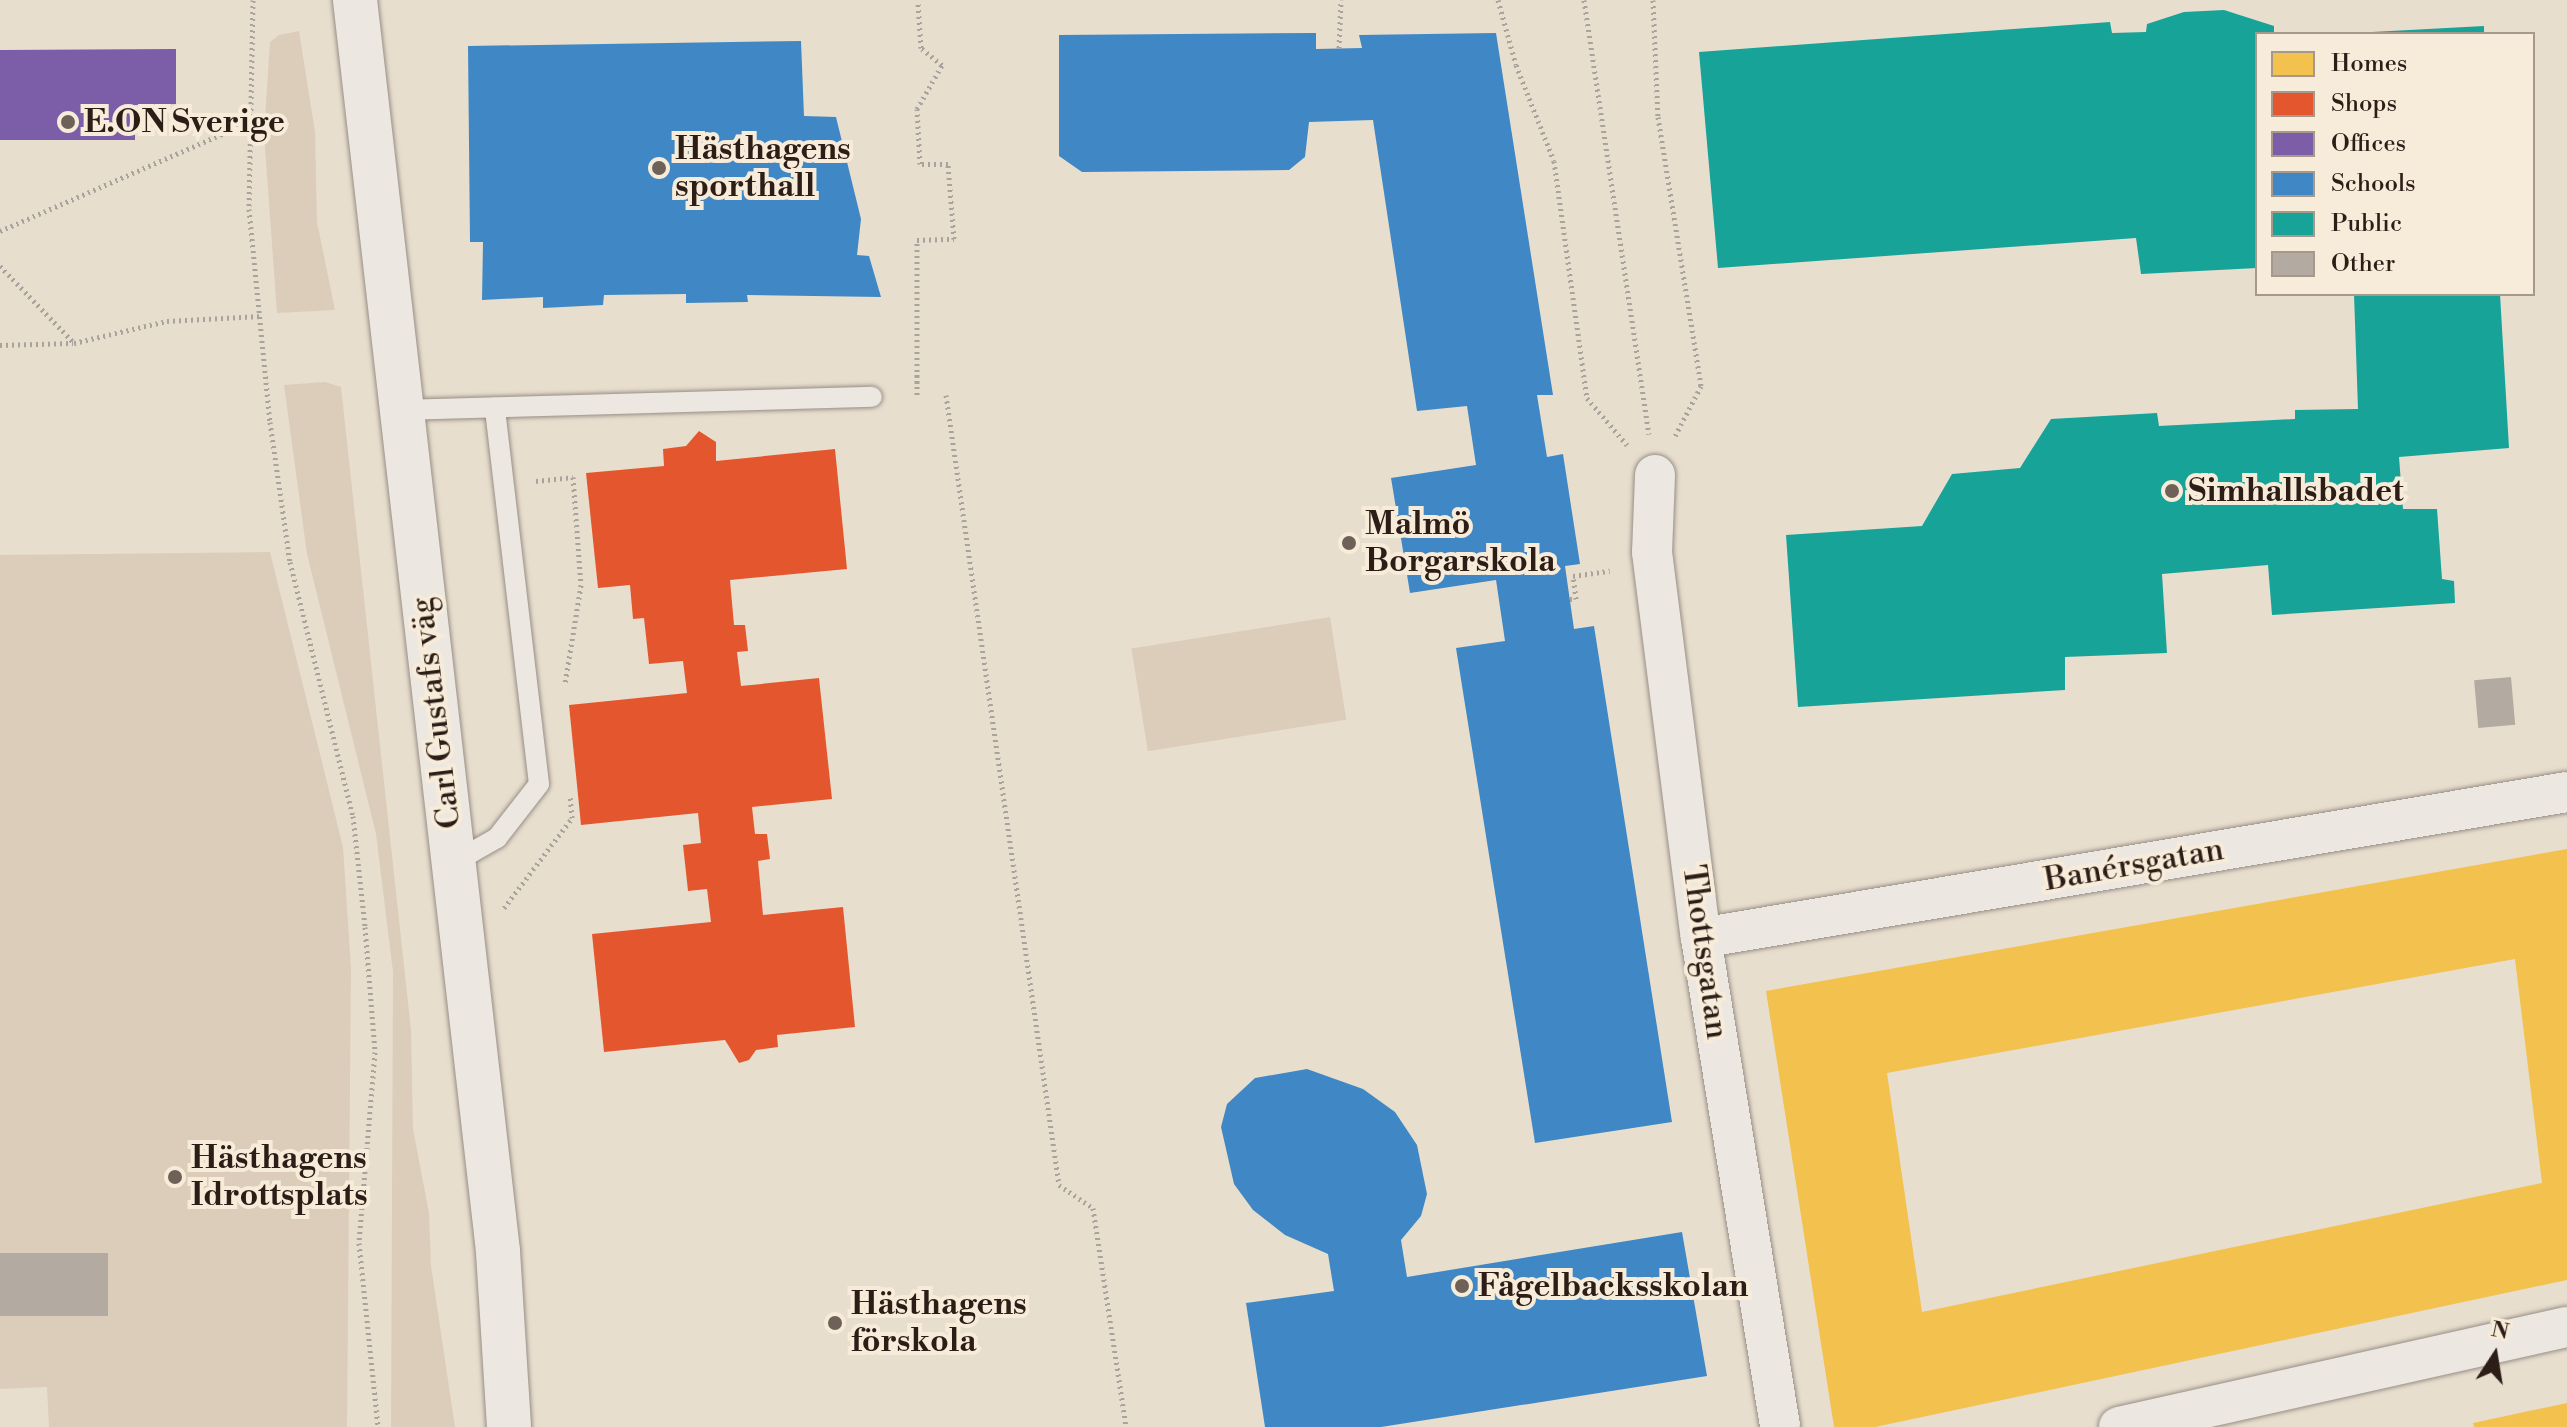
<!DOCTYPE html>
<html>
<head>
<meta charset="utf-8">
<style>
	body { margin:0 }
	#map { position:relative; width:2567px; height:1427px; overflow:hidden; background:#e8dece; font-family:"Libre Bodoni",serif }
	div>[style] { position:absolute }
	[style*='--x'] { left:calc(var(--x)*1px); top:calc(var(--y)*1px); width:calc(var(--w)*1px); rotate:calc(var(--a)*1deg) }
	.green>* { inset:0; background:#dbcdb9; transform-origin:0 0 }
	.homes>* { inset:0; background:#f2c14e }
	.shops>* { inset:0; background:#e4572e }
	.offices>* { inset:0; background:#7b5ea7 }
	.schools>* { inset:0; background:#3f88c5 }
	.public>* { inset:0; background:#17a398 }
	.building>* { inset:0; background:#b3aba1; transform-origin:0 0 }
	.path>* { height:5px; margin-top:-2.5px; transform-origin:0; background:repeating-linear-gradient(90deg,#a8a39d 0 2px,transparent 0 6px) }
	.roads { filter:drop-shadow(0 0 2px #978f86) drop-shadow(0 0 2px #978f86) }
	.service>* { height:20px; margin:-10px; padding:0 10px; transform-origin:10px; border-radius:10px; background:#ece7e0 }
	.minor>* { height:40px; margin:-20px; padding:0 20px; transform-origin:20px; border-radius:20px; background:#ece7e0 }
	.tertiary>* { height:44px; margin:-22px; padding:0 22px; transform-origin:22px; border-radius:22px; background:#ece7e0 }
	.dots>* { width:22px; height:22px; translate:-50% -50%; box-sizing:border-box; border:4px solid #f7ebd9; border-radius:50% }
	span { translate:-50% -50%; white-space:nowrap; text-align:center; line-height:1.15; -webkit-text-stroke:8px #f7ebd9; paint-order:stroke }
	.poi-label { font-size:32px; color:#2c1d17; font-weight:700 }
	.left { translate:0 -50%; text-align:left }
	.street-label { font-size:32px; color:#2c1d17 }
	.legend { position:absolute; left:2255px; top:32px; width:280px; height:264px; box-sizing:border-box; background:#f7ebd9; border:2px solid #a6998b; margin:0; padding:10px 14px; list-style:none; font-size:24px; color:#2c1d17 }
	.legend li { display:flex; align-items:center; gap:16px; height:40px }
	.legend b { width:40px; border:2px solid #a6998b }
	.north { position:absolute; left:2455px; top:1315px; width:80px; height:80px; -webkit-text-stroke:6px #f7ebd9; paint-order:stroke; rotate:12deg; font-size:22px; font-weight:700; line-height:32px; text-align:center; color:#2c1d17 }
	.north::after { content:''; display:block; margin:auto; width:28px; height:36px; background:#2c1d17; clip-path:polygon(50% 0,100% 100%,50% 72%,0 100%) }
</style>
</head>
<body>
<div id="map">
	<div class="green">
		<i style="clip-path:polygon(299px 31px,315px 132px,317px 222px,335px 310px,277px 313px,264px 134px,270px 42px,279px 35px)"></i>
		<i style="clip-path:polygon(325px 382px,341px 387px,411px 1030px,413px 1129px,429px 1213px,431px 1266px,455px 1427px,391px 1427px,393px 972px,376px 834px,307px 554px,284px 385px)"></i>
		<i style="clip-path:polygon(270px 552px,343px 847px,351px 968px,347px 1427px,49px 1427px,47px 1387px,0 1389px,0 555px)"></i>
		<i style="left:1330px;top:617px;width:104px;height:201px;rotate:81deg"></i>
	</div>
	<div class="homes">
		<i style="clip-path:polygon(evenodd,2567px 849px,2567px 1280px,1875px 1427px,1834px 1427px,1766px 991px,2567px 849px,2515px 959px,2542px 1183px,1922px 1312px,1887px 1073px,2515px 959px)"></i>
		<i style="clip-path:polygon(2567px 1403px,2567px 1427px,2474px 1427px,2473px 1423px)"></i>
	</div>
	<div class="shops">
		<i style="clip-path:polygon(699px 431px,716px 442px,716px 461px,835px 449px,847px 569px,730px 580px,734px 625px,745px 625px,748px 651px,737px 652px,741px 686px,819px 678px,832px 799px,752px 807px,755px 834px,767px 834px,770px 859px,758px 861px,763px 915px,843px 907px,855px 1027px,777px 1035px,778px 1047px,756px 1050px,749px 1060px,739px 1063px,725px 1040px,604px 1052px,592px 934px,711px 922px,707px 889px,688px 891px,683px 845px,701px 843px,698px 813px,581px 825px,569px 705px,687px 693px,683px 661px,649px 664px,644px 618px,633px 619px,630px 585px,598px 588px,586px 473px,664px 466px,663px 449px,686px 446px)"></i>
	</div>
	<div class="offices">
		<i style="clip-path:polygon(176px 49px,176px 104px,135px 105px,135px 140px,0 140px,0 50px)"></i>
	</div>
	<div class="schools">
		<i style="clip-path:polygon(1316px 33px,1316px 49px,1362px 48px,1359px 35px,1496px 33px,1553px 395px,1537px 395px,1547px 457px,1563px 454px,1580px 564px,1565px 566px,1574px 629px,1594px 626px,1672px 1122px,1535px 1143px,1456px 648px,1505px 641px,1496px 580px,1410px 593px,1391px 478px,1476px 465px,1467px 406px,1417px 411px,1373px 120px,1309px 122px,1305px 157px,1289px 170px,1082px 172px,1059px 156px,1059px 35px)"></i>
		<i style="clip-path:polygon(801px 41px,804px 116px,836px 117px,861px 219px,857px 255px,869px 256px,881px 297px,747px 295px,748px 302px,686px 303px,686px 294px,604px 295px,603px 305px,543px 308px,543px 297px,482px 300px,483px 242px,470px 242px,468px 46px)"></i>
		<i style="clip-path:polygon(1307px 1069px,1363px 1089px,1395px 1112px,1417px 1145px,1427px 1194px,1421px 1216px,1401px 1240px,1407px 1277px,1682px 1232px,1707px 1376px,1381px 1427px,1265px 1427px,1246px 1303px,1334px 1291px,1328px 1254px,1285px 1235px,1253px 1210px,1234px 1184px,1221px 1127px,1227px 1104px,1255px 1078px)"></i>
	</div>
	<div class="public">
		<i style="clip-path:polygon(2224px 10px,2274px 26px,2274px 34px,2257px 34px,2257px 268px,2141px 274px,2136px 238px,1718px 268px,1699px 52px,2110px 22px,2112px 33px,2146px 32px,2147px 24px,2184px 12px)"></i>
		<i style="clip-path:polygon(2484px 26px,2484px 34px,2372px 34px,2372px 32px)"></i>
		<i style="clip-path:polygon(2354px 294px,2500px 294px,2509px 448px,2399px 457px,2403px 509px,2437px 509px,2442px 579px,2454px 581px,2455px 603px,2272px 615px,2268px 565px,2162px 574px,2167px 653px,2065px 657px,2065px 690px,1798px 707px,1786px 535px,1922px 526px,1952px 474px,2020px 468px,2051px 419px,2157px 413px,2159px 426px,2295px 419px,2295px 410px,2358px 409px)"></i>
	</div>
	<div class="building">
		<i style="left:2511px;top:677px;width:48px;height:37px;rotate:85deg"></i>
		<i style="left:108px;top:1253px;width:63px;height:108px;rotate:90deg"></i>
	</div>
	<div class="path">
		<i style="--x:253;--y:0;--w:209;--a:91.1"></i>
		<i style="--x:249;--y:209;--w:214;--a:84.4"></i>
		<i style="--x:270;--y:422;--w:141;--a:81.9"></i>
		<i style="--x:290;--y:562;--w:262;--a:76.1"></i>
		<i style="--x:353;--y:816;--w:112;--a:83.8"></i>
		<i style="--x:365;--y:927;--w:125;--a:85.4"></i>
		<i style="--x:375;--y:1052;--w:192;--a:94.8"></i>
		<i style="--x:359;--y:1243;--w:185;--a:84.1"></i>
		<i style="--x:1498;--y:0;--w:67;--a:74.5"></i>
		<i style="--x:1516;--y:65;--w:103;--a:68.4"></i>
		<i style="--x:1554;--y:161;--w:239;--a:82.1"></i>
		<i style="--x:1587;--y:398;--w:62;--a:49.6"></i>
		<i style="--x:1584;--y:0;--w:439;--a:81.5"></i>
		<i style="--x:1653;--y:0;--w:117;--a:87.6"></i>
		<i style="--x:1658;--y:117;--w:272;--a:80.9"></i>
		<i style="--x:1701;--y:386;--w:59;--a:117.4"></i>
		<i style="--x:1339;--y:48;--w:48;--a:-87.6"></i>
		<i style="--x:0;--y:231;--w:272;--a:-23.6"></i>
		<i style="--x:0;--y:266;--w:107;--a:46.1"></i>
		<i style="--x:74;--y:343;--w:96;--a:-13.3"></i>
		<i style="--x:167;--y:321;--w:94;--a:-3"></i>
		<i style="--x:0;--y:345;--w:73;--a:-1.6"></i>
		<i style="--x:917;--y:395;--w:155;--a:-90"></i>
		<i style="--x:917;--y:240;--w:37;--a:-2"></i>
		<i style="--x:954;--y:239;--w:75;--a:-94.6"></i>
		<i style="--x:948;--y:164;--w:28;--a:180"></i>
		<i style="--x:920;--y:164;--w:55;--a:-93.1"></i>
		<i style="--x:917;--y:109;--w:51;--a:-60.4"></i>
		<i style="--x:942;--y:65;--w:27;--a:-141"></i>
		<i style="--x:921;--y:48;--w:45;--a:-93.8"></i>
		<i style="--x:946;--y:395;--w:798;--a:81.86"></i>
		<i style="--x:1059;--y:1185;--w:41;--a:34.1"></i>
		<i style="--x:1093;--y:1208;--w:221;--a:81.4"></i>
		<i style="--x:536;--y:481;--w:37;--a:-6"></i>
		<i style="--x:573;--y:477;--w:108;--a:85.8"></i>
		<i style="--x:581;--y:585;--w:100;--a:99.2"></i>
		<i style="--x:1570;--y:599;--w:6;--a:0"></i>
		<i style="--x:1576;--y:599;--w:23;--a:-97"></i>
		<i style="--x:1573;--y:576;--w:37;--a:-8"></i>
		<i style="--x:504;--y:908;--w:113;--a:-52.9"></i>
		<i style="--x:572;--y:818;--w:21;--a:-95"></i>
	</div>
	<div class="roads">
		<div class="service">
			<i style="--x:401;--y:410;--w:471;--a:-1.6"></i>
			<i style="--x:453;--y:863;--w:51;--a:-29.6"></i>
			<i style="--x:497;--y:838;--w:68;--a:-52.1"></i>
			<i style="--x:539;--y:784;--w:379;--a:-96.7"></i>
		</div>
		<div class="minor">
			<i style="--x:1655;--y:475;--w:77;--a:92.2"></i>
			<i style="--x:1652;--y:552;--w:389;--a:82.8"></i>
			<i style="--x:1701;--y:938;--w:495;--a:80.8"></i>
			<i style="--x:1701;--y:938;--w:878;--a:-9.57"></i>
			<i style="--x:2119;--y:1427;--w:459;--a:-12.6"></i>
		</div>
		<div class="tertiary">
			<i style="--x:355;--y:0;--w:1260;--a:83.48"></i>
			<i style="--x:498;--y:1252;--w:175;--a:86.4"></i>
		</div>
	</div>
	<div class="dots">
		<i style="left:68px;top:122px;background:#6e6157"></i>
		<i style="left:659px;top:168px;background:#6e6157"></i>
		<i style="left:2172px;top:491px;background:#6e6157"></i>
		<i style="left:1349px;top:543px;background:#6e6157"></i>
		<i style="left:175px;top:1177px;background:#6e6157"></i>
		<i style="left:1462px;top:1286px;background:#6e6157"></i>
		<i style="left:835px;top:1323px;background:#6e6157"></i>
	</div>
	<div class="poi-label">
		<span class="left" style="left:84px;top:122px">E.ON Sverige</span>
		<span class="left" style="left:675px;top:168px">Hästhagens<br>sporthall</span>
		<span class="left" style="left:2188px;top:491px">Simhallsbadet</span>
		<span class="left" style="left:1365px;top:543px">Malmö<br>Borgarskola</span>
		<span class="left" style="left:191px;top:1177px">Hästhagens<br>Idrottsplats</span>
		<span class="left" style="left:1478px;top:1286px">Fågelbacksskolan</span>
		<span class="left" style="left:851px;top:1323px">Hästhagens<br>förskola</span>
	</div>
	<div class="street-label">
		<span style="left:436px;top:713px;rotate:-97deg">Carl Gustafs väg</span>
		<span style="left:2134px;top:865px;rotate:-10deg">Banérsgatan</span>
		<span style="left:1705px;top:952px;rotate:82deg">Thottsgatan</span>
	</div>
	<ul class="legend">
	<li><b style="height:22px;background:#f2c14e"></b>Homes</li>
	<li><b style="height:22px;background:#e4572e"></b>Shops</li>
	<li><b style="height:22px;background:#7b5ea7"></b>Offices</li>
	<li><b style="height:22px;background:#3f88c5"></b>Schools</li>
	<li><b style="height:22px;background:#17a398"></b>Public</li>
	<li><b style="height:22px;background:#b3aba1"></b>Other</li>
	</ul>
	<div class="north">N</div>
</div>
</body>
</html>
